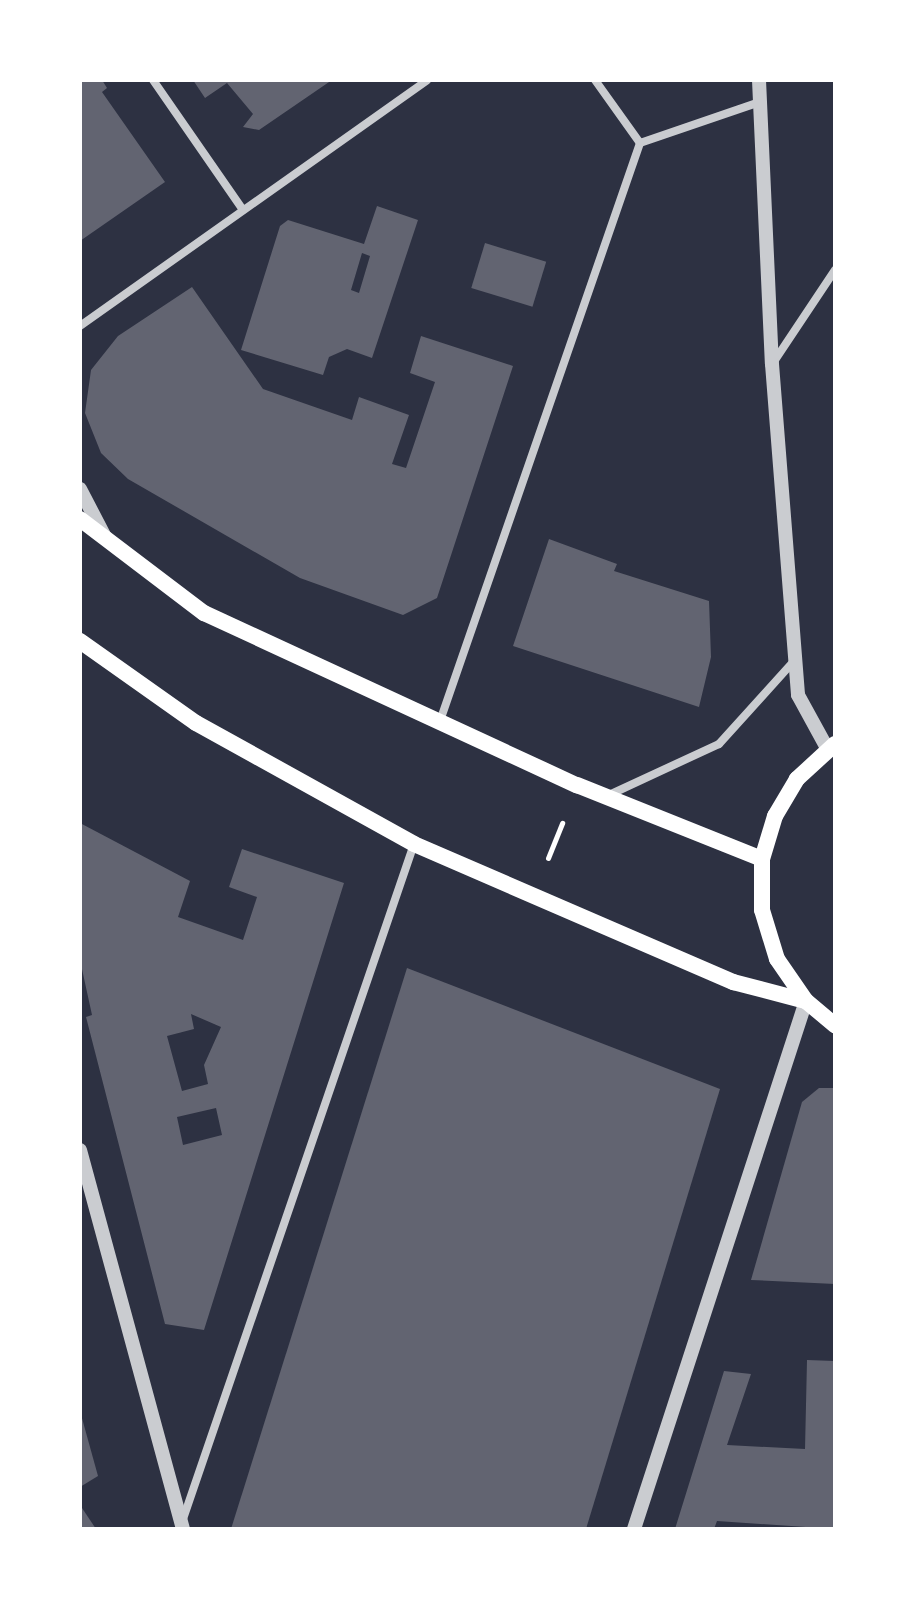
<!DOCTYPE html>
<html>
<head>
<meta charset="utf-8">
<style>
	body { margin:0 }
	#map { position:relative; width:915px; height:1609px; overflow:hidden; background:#2d3142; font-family:"Libre Baskerville",serif }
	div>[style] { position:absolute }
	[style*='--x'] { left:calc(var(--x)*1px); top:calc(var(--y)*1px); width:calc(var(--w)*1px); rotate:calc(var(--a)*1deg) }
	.building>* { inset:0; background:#626471; transform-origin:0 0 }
	.path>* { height:5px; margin:-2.5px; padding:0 2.5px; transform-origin:2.5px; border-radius:2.5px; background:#fff }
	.minor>* { height:8px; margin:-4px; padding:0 4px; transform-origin:4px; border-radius:4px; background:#caccd0 }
	.tertiary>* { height:14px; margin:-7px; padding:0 7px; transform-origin:7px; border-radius:7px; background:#caccd0 }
	.secondary>* { height:16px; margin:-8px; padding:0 8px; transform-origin:8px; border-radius:8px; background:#fff }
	span { translate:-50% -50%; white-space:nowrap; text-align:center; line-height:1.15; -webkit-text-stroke:8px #fff; paint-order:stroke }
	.frame { position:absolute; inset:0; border:82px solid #fff; pointer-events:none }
</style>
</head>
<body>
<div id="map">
	<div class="building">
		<i style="clip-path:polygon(80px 80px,102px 80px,107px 88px,102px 92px,165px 182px,80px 241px)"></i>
		<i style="clip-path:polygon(193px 80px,332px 80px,259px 130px,243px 127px,253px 114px,227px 83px,205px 98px)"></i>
		<i style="clip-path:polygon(evenodd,377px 206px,418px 220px,372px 358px,347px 349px,329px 357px,323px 375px,241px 350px,280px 226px,288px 220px,364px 244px,377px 206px,362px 253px,370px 256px,359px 293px,351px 290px,362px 253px)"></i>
		<i style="left:485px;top:243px;width:64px;height:47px;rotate:17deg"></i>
		<i style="clip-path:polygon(192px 287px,263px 389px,352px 420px,359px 397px,409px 415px,392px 464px,406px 468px,435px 382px,410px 373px,421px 336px,513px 366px,437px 598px,403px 615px,300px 578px,128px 479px,101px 453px,85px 413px,91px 370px,118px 336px)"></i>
		<i style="clip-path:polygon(549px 539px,617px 564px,614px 571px,709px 601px,711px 657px,699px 707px,513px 646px)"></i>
		<i style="clip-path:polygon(evenodd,80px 823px,190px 881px,178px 917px,243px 940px,257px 897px,229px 887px,242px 849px,344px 883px,204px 1330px,165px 1324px,86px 1017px,92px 1015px,80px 960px,80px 823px,191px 1014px,221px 1027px,204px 1065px,208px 1084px,182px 1091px,167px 1036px,194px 1029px,191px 1014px,80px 823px,216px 1108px,222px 1135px,183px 1145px,177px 1117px,216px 1108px)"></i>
		<i style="clip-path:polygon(407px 968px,720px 1089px,586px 1529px,231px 1529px)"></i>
		<i style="clip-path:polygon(819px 1088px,835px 1088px,835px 1284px,751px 1280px,802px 1102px)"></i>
		<i style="clip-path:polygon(807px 1360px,835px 1361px,835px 1529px,717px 1521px,714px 1529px,675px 1529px,724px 1371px,751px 1374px,727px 1445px,805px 1449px)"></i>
		<i style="clip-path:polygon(80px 1411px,98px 1476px,80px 1487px)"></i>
		<i style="clip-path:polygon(80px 1505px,96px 1529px,80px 1529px)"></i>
	</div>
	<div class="path">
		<i style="--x:548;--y:858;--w:38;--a:-68"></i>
	</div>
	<div class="minor">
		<i style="--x:153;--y:80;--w:158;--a:55.3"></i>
		<i style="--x:595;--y:80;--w:77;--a:54.5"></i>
		<i style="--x:80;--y:326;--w:425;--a:-35.3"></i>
		<i style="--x:773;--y:363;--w:112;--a:-56.3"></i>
		<i style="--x:440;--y:721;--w:612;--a:-70.91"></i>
		<i style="--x:640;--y:143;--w:127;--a:-18.9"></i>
		<i style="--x:609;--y:795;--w:121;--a:-24.9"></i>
		<i style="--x:719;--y:744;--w:113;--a:-47.9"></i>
		<i style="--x:182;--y:1522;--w:717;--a:-71.11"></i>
	</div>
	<div class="tertiary">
		<i style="--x:759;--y:80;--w:284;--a:87.4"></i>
		<i style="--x:772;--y:364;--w:332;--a:85.5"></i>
		<i style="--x:798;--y:695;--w:60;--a:61.3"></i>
		<i style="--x:80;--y:489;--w:56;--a:62.5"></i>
		<i style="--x:80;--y:1150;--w:393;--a:74.8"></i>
		<i style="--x:634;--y:1529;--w:555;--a:-71.96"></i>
	</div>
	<div class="secondary">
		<i style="--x:80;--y:519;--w:156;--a:37.2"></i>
		<i style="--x:204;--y:613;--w:411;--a:24.8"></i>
		<i style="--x:577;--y:785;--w:199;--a:21.8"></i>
		<i style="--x:80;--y:641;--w:142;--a:35.3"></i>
		<i style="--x:196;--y:723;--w:249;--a:29"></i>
		<i style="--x:414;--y:844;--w:348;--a:23.4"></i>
		<i style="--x:733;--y:982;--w:75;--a:14.6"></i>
		<i style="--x:835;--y:744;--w:52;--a:137.4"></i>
		<i style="--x:797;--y:779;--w:43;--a:120.7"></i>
		<i style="--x:775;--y:816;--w:45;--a:106.8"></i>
		<i style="--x:762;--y:859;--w:51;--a:90"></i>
		<i style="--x:762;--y:910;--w:51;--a:73"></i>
		<i style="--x:777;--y:959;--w:51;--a:55.4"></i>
		<i style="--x:806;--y:1001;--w:38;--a:40"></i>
	</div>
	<div class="frame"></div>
</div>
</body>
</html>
